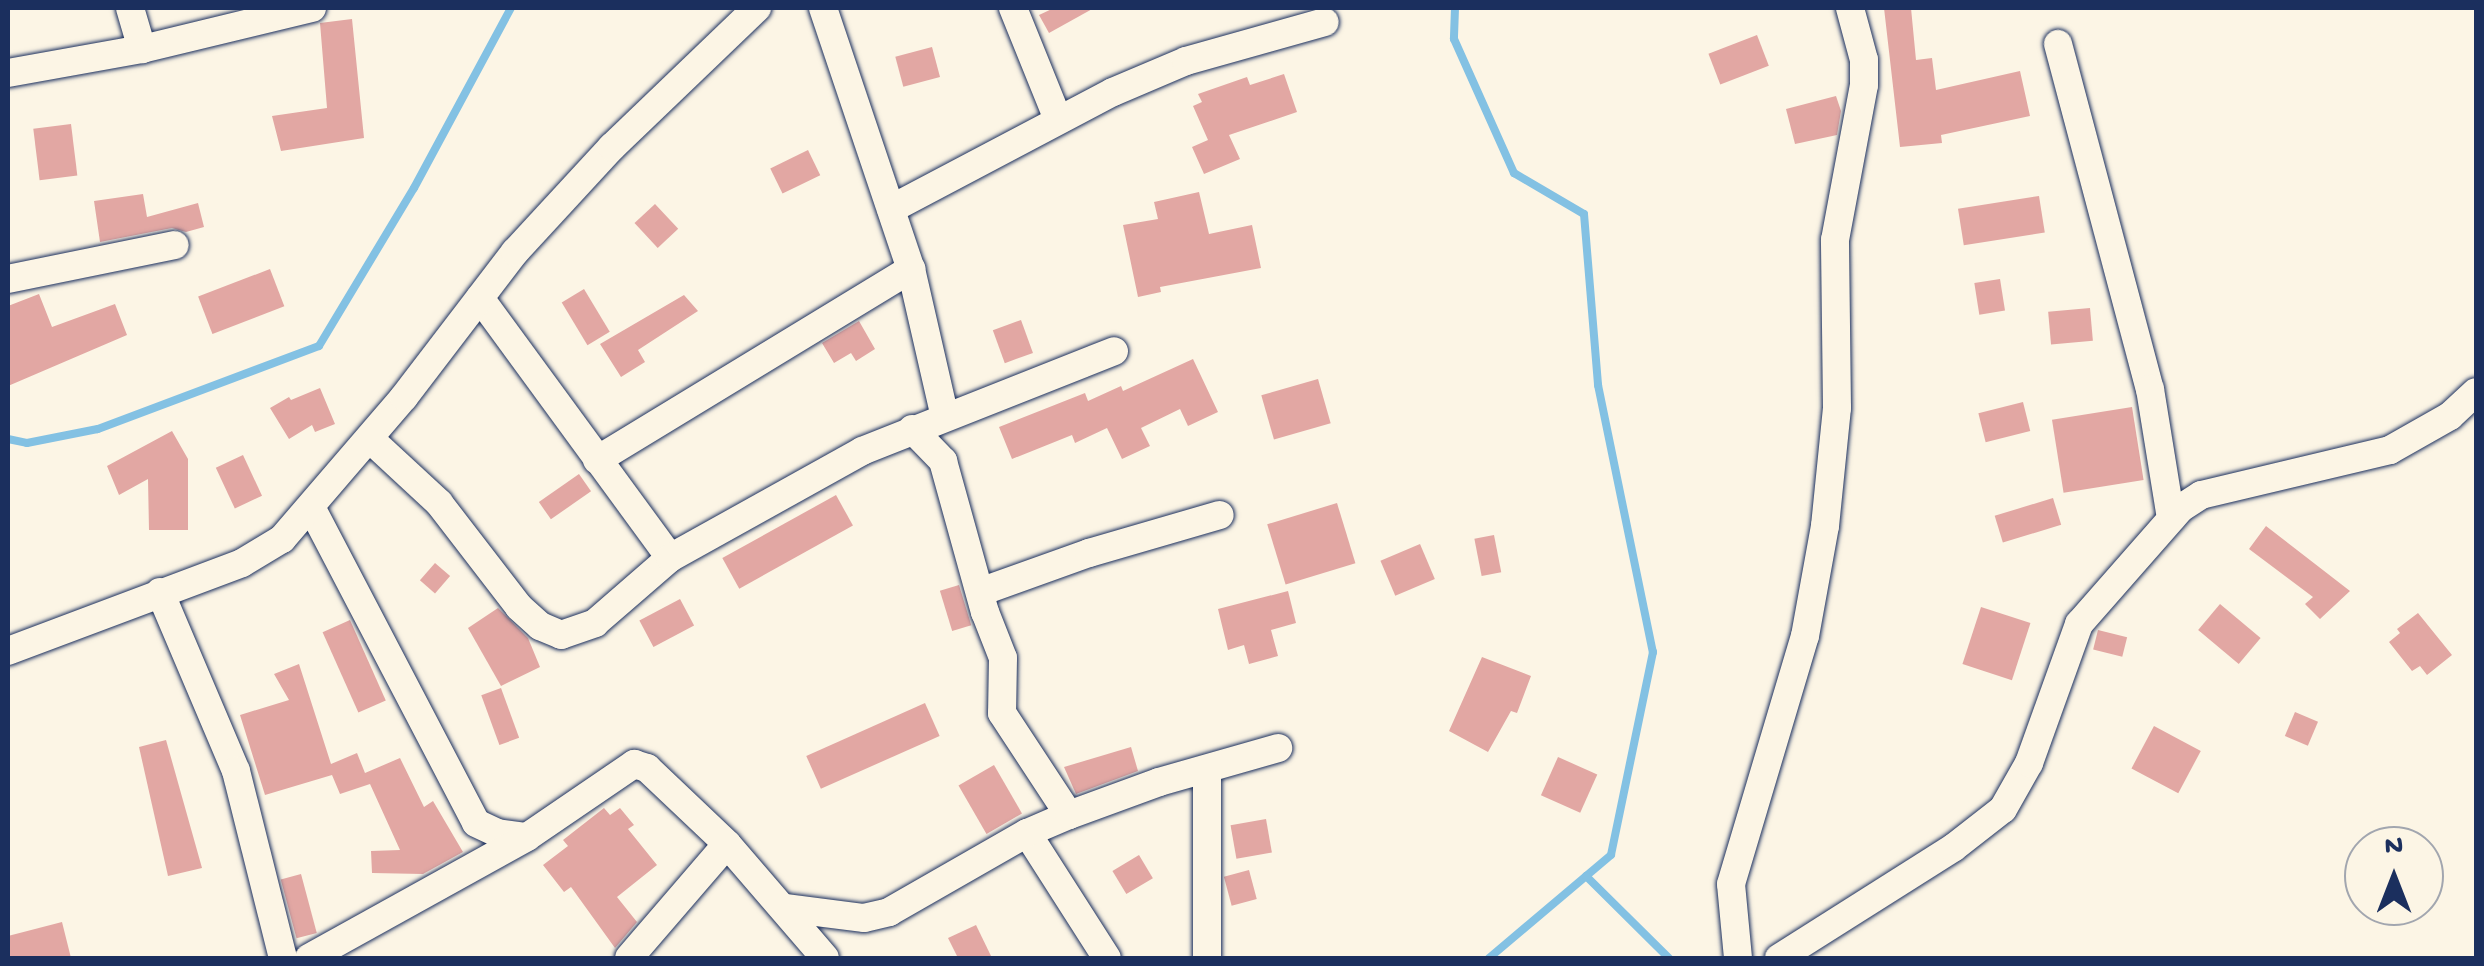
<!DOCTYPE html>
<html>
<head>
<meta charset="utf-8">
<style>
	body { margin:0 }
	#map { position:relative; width:2484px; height:966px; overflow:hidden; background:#fcf5e5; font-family:"Gochi Hand",sans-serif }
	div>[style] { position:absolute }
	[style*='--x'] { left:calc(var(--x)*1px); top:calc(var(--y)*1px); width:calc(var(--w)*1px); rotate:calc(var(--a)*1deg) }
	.stream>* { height:8px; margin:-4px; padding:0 4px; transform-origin:4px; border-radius:4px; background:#83c1e3 }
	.building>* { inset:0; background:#e2a7a3; transform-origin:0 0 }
	.roads { filter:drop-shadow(0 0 2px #1b2f5e) drop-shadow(0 0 2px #1b2f5e) }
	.street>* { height:28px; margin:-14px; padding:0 14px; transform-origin:14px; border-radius:14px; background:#fcf5e5 }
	span { translate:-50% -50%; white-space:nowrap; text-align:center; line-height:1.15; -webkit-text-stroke:10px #fcf5e5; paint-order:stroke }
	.frame { position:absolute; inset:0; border:10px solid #1b2f5e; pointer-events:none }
	.north { position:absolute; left:2344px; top:826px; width:100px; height:100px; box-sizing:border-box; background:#fcf5e5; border:2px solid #a2a6af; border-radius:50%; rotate:0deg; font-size:28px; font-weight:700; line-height:40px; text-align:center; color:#1b2f5e }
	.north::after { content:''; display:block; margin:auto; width:35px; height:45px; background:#1b2f5e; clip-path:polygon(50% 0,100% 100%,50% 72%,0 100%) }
</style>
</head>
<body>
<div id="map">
	<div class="stream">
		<i style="--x:1455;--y:8;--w:31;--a:92"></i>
		<i style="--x:1454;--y:39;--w:147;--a:65.9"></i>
		<i style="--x:1514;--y:173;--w:81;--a:30.4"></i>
		<i style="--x:1584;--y:214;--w:172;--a:85.3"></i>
		<i style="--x:1598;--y:385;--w:273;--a:78.4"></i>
		<i style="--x:1653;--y:652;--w:207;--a:101.7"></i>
		<i style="--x:1611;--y:855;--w:160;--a:139.8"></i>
		<i style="--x:8;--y:439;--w:19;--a:12"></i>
		<i style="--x:27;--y:443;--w:72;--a:-11.2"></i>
		<i style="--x:98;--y:429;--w:236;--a:-20.6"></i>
		<i style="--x:319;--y:346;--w:184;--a:-59"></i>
		<i style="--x:414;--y:188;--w:204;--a:-61.7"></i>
		<i style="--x:1586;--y:876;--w:117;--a:44.7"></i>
	</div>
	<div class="building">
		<i style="clip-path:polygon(1054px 8px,1094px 8px,1049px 33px,1039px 15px)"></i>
		<i style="clip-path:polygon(1884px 8px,1911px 8px,1916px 60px,1932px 58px,1936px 90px,2020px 71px,2030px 116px,1941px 135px,1942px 143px,1900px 147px)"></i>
		<i style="clip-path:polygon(352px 19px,364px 138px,281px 151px,272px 116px,327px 108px,320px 23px)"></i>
		<i style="left:1757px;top:35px;width:33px;height:52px;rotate:69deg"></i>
		<i style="left:932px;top:47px;width:31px;height:38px;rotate:75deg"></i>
		<i style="clip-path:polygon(1284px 74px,1297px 112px,1229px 135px,1240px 159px,1204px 174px,1192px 147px,1208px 140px,1193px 106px,1202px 102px,1198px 94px,1247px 77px,1250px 85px)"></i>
		<i style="clip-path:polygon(1836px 96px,1841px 111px,1837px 135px,1795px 144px,1786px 109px)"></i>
		<i style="left:71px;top:124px;width:52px;height:38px;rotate:83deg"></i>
		<i style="left:808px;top:150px;width:28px;height:42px;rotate:64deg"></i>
		<i style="clip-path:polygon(1199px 192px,1209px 234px,1252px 225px,1261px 268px,1160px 287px,1161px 292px,1138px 297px,1123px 225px,1158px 219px,1154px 202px)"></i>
		<i style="clip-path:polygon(143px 194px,147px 217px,198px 203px,204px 227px,186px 232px,172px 228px,100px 242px,94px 201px)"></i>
		<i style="left:2039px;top:196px;width:37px;height:82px;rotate:81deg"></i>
		<i style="left:655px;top:204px;width:34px;height:28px;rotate:47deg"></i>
		<i style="left:270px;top:269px;width:40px;height:77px;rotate:69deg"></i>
		<i style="left:2000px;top:279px;width:32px;height:26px;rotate:81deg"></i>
		<i style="left:584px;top:289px;width:50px;height:26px;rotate:59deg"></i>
		<i style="clip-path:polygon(39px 294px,52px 327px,115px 304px,127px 335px,8px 386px,8px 306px)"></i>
		<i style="clip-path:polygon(684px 295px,698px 311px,638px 350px,645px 362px,621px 377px,600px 344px)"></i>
		<i style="left:2090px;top:308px;width:33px;height:42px;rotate:85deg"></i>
		<i style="left:1021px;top:320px;width:35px;height:30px;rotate:70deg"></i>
		<i style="clip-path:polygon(859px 321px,875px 349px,856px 361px,851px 353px,834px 363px,822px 343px)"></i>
		<i style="clip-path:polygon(1193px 359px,1218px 412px,1188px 426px,1180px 409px,1141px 428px,1150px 446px,1122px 459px,1107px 428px,1075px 443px,1072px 435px,1012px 459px,999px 427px,1085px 393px,1088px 401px,1121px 386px,1123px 391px)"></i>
		<i style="left:1318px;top:379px;width:46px;height:59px;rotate:74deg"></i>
		<i style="clip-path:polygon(320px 388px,335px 424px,315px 432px,312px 425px,289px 439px,270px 408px,289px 397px,291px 400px)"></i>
		<i style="left:2023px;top:402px;width:30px;height:46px;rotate:76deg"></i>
		<i style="left:2132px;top:407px;width:74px;height:81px;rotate:81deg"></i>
		<i style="clip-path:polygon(172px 431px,188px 459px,188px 530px,149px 530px,148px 479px,119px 495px,107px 466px)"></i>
		<i style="left:243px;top:455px;width:45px;height:30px;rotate:65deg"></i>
		<i style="left:579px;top:474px;width:21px;height:49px;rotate:55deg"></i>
		<i style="left:836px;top:495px;width:35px;height:130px;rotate:61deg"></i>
		<i style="left:2053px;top:498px;width:28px;height:61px;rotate:73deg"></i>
		<i style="left:1337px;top:503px;width:63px;height:73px;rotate:73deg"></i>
		<i style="clip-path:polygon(2266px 526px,2350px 591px,2320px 619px,2305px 604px,2313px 597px,2249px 549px)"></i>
		<i style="left:1494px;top:535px;width:38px;height:20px;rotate:79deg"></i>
		<i style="left:1420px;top:544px;width:38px;height:43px;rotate:67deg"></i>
		<i style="left:435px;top:563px;width:20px;height:23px;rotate:41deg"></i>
		<i style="left:959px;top:585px;width:42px;height:20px;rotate:73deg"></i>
		<i style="clip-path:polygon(1288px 591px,1296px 623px,1271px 630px,1278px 656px,1249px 664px,1244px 645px,1228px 650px,1218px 609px)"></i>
		<i style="left:680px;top:599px;width:30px;height:46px;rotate:62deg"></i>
		<i style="left:2220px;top:604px;width:53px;height:34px;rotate:40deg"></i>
		<i style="left:1981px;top:607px;width:52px;height:60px;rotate:18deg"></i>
		<i style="clip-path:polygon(498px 608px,528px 638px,540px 667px,501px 686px,468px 628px)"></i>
		<i style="clip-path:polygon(2418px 613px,2452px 655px,2427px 675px,2420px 666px,2412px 671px,2389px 642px,2400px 633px,2397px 629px)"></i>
		<i style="left:350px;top:620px;width:88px;height:30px;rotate:66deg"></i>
		<i style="left:2098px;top:630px;width:30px;height:20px;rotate:14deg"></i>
		<i style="clip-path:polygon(1482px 657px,1531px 676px,1517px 713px,1511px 711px,1488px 752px,1449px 731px)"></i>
		<i style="clip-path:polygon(299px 664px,331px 764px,357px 753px,365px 773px,400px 758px,424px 807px,433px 801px,463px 852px,423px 874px,372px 873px,371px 851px,400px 850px,370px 784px,340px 794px,332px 775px,265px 795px,240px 715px,289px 700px,274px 674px)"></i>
		<i style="left:501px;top:688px;width:53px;height:21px;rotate:70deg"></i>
		<i style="left:925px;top:703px;width:36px;height:130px;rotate:66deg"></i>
		<i style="left:2295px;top:712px;width:25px;height:26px;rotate:23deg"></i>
		<i style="left:2154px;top:726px;width:53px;height:48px;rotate:28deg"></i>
		<i style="clip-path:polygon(166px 740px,202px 868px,168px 876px,139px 747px)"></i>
		<i style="clip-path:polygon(1131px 747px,1138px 771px,1076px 794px,1064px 767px)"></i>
		<i style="left:1558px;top:757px;width:43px;height:42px;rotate:24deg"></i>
		<i style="left:994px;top:765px;width:56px;height:41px;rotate:60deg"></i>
		<i style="clip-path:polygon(604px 808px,610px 815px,620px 808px,634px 825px,628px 829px,657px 865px,617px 897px,637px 922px,615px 948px,571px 887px,564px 892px,543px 865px,568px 846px,563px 840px)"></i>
		<i style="left:1266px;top:819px;width:34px;height:36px;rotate:80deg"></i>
		<i style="left:1139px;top:855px;width:27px;height:31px;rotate:59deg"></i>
		<i style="left:1249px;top:870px;width:30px;height:26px;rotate:75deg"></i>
		<i style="left:301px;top:874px;width:61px;height:21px;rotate:75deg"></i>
		<i style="clip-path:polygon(62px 922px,71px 958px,8px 958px,8px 936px)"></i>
		<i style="clip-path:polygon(976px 925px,992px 958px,958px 958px,948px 938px)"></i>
	</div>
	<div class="roads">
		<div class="street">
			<i style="--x:130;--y:8;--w:43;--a:73.7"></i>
			<i style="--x:823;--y:8;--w:275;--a:71.4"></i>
			<i style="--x:911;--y:269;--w:152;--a:77.1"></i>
			<i style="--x:1013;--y:8;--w:118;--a:68"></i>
			<i style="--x:2058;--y:44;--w:357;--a:75.1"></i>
			<i style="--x:2150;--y:389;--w:131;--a:80.8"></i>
			<i style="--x:8;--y:73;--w:136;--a:-10.2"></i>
			<i style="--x:142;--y:49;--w:175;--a:-13.6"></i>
			<i style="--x:891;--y:209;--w:251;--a:-27.8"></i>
			<i style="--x:1113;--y:92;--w:79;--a:-23"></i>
			<i style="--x:1186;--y:61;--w:144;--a:-15.7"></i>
			<i style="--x:8;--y:279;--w:170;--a:-11.5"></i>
			<i style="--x:480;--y:298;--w:322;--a:53.8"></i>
			<i style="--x:912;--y:429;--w:45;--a:45.9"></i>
			<i style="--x:943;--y:461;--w:157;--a:74.5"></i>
			<i style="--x:985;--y:612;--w:49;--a:68.6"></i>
			<i style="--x:1003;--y:658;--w:55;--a:91"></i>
			<i style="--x:1002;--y:713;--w:122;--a:56.7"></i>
			<i style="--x:370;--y:439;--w:94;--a:42.8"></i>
			<i style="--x:439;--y:503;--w:131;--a:52.4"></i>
			<i style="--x:519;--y:607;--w:28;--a:42"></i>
			<i style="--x:540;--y:626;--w:23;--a:23"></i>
			<i style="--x:561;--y:635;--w:36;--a:-19"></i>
			<i style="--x:595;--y:623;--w:99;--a:-40.9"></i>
			<i style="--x:670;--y:558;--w:220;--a:-29.1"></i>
			<i style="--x:862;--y:451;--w:271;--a:-21.6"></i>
			<i style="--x:597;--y:460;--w:368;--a:-31.3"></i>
			<i style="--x:311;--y:507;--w:356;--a:62.4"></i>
			<i style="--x:476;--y:823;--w:23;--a:25"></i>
			<i style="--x:497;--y:833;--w:30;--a:8"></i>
			<i style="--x:160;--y:592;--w:194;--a:67"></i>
			<i style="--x:236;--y:771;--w:193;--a:75.9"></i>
			<i style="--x:980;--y:592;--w:116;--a:-19.7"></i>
			<i style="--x:1089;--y:553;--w:136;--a:-16.2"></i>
			<i style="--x:8;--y:651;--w:250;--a:-20.6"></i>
			<i style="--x:242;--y:563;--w:47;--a:-31"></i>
			<i style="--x:282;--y:539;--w:187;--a:-49.3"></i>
			<i style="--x:404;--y:397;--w:183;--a:-52.6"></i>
			<i style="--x:515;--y:252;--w:143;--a:-47.3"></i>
			<i style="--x:612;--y:147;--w:201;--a:-43.8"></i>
			<i style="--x:1027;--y:833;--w:148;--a:57.4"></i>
			<i style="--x:727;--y:844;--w:150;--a:49.3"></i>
			<i style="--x:785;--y:908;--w:80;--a:7.2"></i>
			<i style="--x:864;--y:918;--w:26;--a:-13"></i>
			<i style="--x:889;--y:912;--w:159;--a:-29.8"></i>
			<i style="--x:1027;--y:833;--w:46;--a:-23.2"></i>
			<i style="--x:1069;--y:815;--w:96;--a:-20.1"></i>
			<i style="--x:1159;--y:782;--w:124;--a:-15.9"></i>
			<i style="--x:1207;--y:957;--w:187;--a:-90"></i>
			<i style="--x:309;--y:958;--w:249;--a:-29"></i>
			<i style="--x:527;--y:837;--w:130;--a:-34.3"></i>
			<i style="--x:634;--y:764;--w:14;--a:17"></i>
			<i style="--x:647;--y:768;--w:110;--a:43.5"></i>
			<i style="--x:727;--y:844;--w:150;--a:130.7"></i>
			<i style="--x:1738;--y:958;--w:74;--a:-95.4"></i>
			<i style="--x:1731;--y:884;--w:259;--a:-73.4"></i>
			<i style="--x:1805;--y:636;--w:112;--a:-79.7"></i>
			<i style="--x:1825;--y:526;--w:119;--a:-84.2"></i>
			<i style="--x:1837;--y:408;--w:168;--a:-90.7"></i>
			<i style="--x:1835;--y:240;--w:158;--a:-79.4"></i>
			<i style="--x:1864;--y:85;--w:25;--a:-90"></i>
			<i style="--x:1864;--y:60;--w:54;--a:-105.1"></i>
			<i style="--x:1779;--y:958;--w:206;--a:-32.3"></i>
			<i style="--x:1953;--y:848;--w:63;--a:-38"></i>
			<i style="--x:2003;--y:809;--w:53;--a:-60.5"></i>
			<i style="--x:2029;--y:763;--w:148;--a:-70.2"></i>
			<i style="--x:2079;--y:624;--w:154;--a:-48.7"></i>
			<i style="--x:2181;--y:508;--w:24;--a:-33"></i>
			<i style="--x:2201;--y:495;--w:194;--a:-13.4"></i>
			<i style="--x:2390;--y:450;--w:69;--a:-29.5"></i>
			<i style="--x:2450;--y:416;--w:35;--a:-43"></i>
		</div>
	</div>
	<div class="frame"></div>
	<div class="north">N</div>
</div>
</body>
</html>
